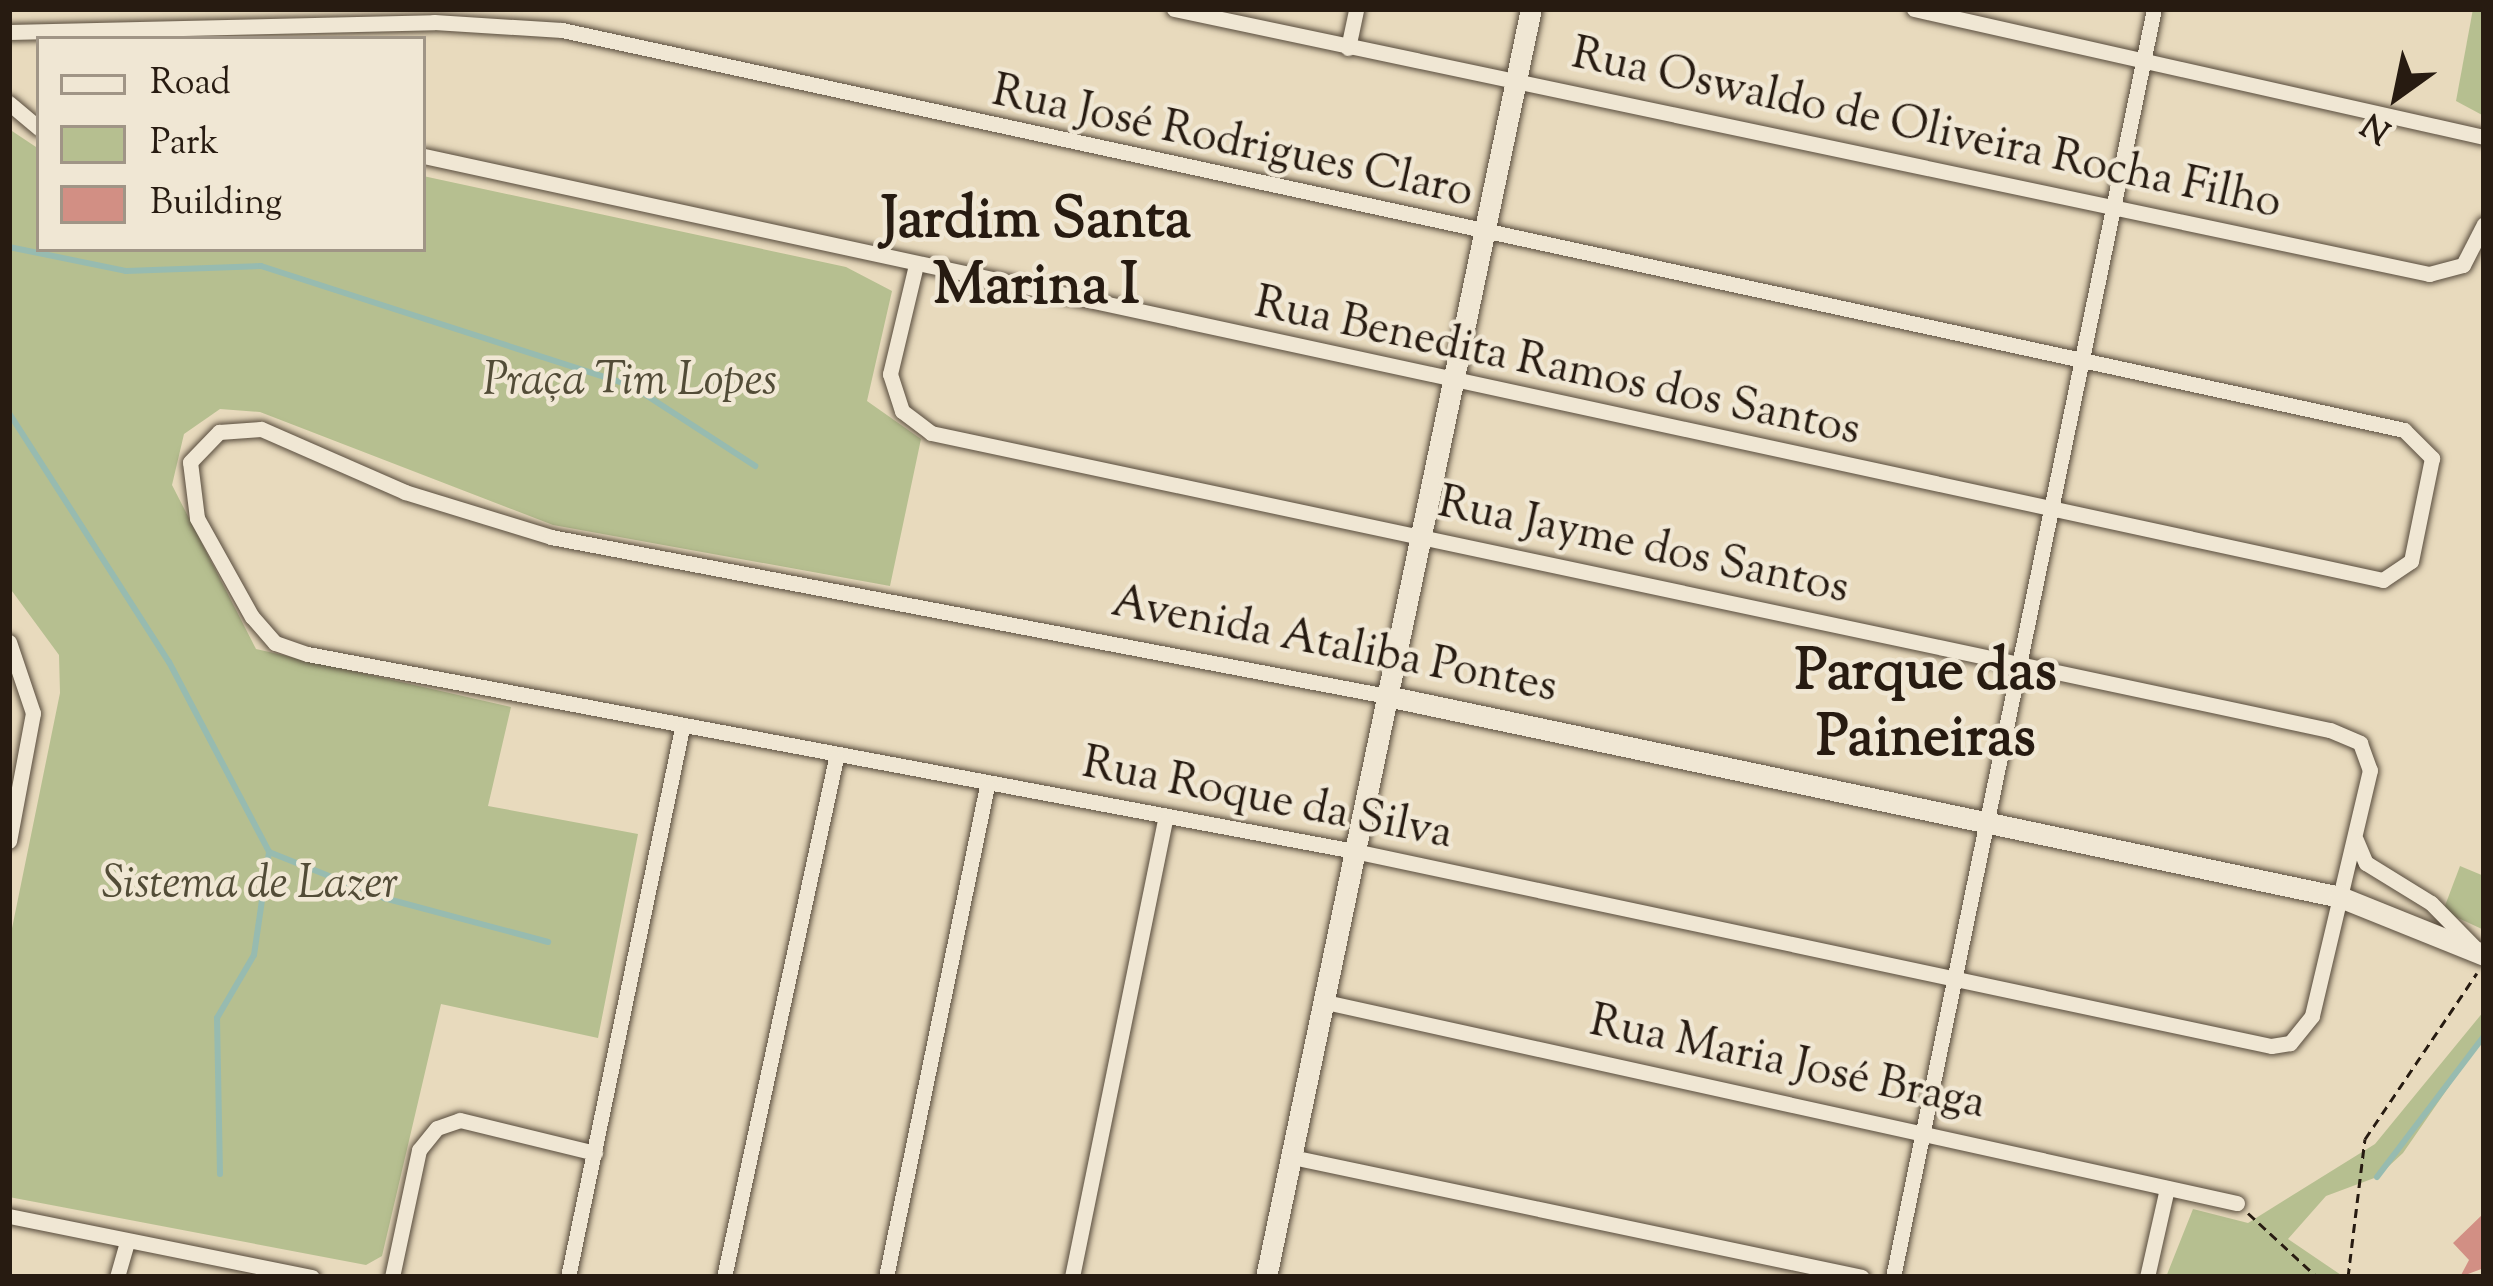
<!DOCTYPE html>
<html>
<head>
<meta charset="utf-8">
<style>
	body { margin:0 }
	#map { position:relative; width:2493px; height:1286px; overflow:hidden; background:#e8dabd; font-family:"Sorts Mill Goudy",serif }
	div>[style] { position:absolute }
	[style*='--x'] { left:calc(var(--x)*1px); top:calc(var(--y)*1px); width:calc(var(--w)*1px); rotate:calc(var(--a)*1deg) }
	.green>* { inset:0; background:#b6bf90 }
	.stream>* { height:6px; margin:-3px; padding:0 3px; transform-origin:3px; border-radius:3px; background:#97bbb0 }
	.building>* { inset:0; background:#d28f84 }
	.path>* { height:3px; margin-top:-1.5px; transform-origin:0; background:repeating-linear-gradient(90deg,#271b11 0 9px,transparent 0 15px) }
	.roads { filter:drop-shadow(0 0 3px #574b3c) drop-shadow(0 0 3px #574b3c) }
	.minor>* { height:15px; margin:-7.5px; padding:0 7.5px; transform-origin:7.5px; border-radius:7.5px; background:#f0e7d4 }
	.tertiary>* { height:21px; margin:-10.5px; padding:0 10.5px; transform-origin:10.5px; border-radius:10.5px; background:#f0e7d4 }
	span { translate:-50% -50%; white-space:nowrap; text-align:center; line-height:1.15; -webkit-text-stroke:9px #f0e7d4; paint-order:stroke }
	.street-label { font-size:45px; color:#271b11 }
	.park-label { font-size:45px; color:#524c37; font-style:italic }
	.district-label { font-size:57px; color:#271b11; font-weight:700 }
	.frame { position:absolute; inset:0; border:12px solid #271b11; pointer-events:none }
	.legend { position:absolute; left:36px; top:36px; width:390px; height:216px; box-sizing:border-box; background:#f0e7d4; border:3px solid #a09586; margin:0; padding:15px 21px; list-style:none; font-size:36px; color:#271b11 }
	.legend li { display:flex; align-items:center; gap:24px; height:60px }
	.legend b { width:60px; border:3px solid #a09586 }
	.north { position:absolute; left:2337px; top:36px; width:120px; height:120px; -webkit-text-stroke:9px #f0e7d4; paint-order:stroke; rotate:213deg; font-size:33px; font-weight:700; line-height:48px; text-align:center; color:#271b11 }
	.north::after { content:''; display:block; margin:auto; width:42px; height:54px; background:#271b11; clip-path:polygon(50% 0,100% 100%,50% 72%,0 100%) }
</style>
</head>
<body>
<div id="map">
	<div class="green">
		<i style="clip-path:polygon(2473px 9px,2484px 9px,2484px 116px,2456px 101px)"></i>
		<i style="clip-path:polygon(9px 129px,39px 149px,39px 249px,423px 249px,423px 176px,846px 267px,892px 291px,867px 401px,921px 439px,890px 586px,553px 525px,260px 412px,220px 409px,184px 434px,172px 485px,256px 649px,511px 707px,488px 806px,638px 834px,598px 1038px,441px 1004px,382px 1256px,366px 1265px,9px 1197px,9px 943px,60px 693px,59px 655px,9px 587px)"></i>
		<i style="clip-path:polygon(2460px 866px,2484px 876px,2484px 930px,2443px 911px)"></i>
		<i style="clip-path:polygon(2484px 1011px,2484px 1036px,2403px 1153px,2377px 1177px,2326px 1196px,2288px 1239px,2344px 1277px,2166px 1277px,2193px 1209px,2248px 1223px,2375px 1144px)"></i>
	</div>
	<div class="stream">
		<i style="--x:9;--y:247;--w:119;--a:11.6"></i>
		<i style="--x:126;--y:271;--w:135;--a:-2.1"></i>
		<i style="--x:261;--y:266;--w:390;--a:17.9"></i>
		<i style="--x:632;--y:386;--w:147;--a:33"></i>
		<i style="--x:9;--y:413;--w:296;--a:57.3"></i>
		<i style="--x:169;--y:662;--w:215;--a:62.2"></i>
		<i style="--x:269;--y:852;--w:124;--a:21.8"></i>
		<i style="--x:384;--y:898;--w:170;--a:15"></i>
		<i style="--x:220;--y:1174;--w:156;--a:-91.1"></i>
		<i style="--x:217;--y:1018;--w:73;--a:-59.6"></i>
		<i style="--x:254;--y:955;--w:104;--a:-81.7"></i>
		<i style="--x:2377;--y:1177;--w:177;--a:-52.8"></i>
	</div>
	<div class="building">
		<i style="clip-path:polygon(2484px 1213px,2484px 1268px,2460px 1277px,2469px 1260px,2453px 1243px)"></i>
	</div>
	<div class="path">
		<i style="--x:2248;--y:1213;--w:94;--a:42.8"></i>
		<i style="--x:2348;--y:1277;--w:139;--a:-83"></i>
		<i style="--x:2365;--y:1139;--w:200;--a:-56"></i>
	</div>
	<div class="roads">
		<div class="minor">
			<i style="--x:1174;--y:9;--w:1283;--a:11.92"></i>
			<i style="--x:2429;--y:274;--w:35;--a:-15"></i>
			<i style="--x:2463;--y:265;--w:46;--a:-62.9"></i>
			<i style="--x:1914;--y:9;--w:584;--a:12.66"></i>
			<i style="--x:9;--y:32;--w:425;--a:-1.3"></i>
			<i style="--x:434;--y:22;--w:128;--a:3.6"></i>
			<i style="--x:562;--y:30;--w:1885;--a:12.25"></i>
			<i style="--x:2404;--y:430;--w:40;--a:45"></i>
			<i style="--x:2432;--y:458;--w:105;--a:101.5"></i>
			<i style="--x:2411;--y:561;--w:34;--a:146"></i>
			<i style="--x:2383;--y:580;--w:2005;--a:-167.79"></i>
			<i style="--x:1348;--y:48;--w:40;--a:-78"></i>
			<i style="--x:9;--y:103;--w:39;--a:40"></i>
			<i style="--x:915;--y:269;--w:108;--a:103.4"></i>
			<i style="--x:890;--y:374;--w:39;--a:72"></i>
			<i style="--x:902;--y:411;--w:36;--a:37"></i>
			<i style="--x:931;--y:433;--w:1430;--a:11.99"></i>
			<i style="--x:2330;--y:730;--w:33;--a:23"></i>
			<i style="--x:2360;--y:743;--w:29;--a:70"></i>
			<i style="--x:2370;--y:770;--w:253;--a:103.3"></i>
			<i style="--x:2312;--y:1016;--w:35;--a:129"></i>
			<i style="--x:2290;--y:1043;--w:19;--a:171"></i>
			<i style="--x:2271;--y:1046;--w:938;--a:-167.99"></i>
			<i style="--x:1354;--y:851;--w:1065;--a:-169.34"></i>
			<i style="--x:307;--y:654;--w:34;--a:-161"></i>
			<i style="--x:275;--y:643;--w:35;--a:-131"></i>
			<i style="--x:252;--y:617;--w:113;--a:-119.1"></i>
			<i style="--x:197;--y:518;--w:56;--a:-97.1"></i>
			<i style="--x:190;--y:462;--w:42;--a:-46"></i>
			<i style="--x:219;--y:432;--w:42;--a:-4.1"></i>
			<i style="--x:261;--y:429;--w:157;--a:23.6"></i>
			<i style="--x:405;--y:492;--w:153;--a:17.1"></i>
			<i style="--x:551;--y:537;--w:851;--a:10.77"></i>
			<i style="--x:9;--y:642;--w:75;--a:71.3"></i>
			<i style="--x:33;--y:713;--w:130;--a:100.6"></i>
			<i style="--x:2356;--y:840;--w:25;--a:67"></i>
			<i style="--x:2366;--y:863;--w:76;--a:31.6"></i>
			<i style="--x:2431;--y:903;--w:64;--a:45.6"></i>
			<i style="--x:1321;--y:1001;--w:938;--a:12.44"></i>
			<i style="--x:1292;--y:1157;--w:582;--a:11.89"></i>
			<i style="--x:9;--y:1216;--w:309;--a:11.4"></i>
			<i style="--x:117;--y:1277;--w:37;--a:-74"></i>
			<i style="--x:392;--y:1277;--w:130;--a:-78"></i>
			<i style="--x:419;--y:1150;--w:28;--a:-51"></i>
			<i style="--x:437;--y:1128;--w:24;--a:-19"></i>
			<i style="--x:460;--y:1120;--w:139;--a:13.7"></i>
			<i style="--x:568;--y:1277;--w:561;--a:-78.27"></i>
			<i style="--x:724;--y:1277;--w:531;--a:-77.82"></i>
			<i style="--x:886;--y:1277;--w:501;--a:-78.38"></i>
			<i style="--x:1072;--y:1277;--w:467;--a:-78.5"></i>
			<i style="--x:1893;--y:1277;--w:1295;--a:-78.37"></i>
			<i style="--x:2147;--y:1277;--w:91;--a:-77.3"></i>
		</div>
		<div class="tertiary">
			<i style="--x:1387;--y:696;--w:974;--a:11.91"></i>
			<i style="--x:2340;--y:897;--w:155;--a:21.9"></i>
			<i style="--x:1266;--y:1277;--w:1295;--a:-78.2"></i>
		</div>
	</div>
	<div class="street-label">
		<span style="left:1926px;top:131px;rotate:12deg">Rua Oswaldo de Oliveira Rocha Filho</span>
		<span style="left:1232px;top:144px;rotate:12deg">Rua José Rodrigues Claro</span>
		<span style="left:1557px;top:369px;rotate:12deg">Rua Benedita Ramos dos Santos</span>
		<span style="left:1643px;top:548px;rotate:12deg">Rua Jayme dos Santos</span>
		<span style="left:1334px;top:647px;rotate:11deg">Avenida Ataliba Pontes</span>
		<span style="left:1267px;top:801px;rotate:11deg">Rua Roque da Silva</span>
		<span style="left:1787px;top:1065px;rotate:12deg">Rua Maria José Braga</span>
	</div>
	<div class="park-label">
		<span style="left:630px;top:383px">Praça Tim Lopes</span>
		<span style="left:250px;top:886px">Sistema de Lazer</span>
	</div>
	<div class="district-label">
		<span style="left:1036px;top:256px">Jardim Santa<br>Marina I</span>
		<span style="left:1926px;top:708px">Parque das<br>Paineiras</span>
	</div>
	<div class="frame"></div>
	<ul class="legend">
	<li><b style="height:15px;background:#f0e7d4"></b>Road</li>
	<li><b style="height:33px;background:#b6bf90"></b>Park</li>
	<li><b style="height:33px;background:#d28f84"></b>Building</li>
	</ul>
	<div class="north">N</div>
</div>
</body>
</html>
